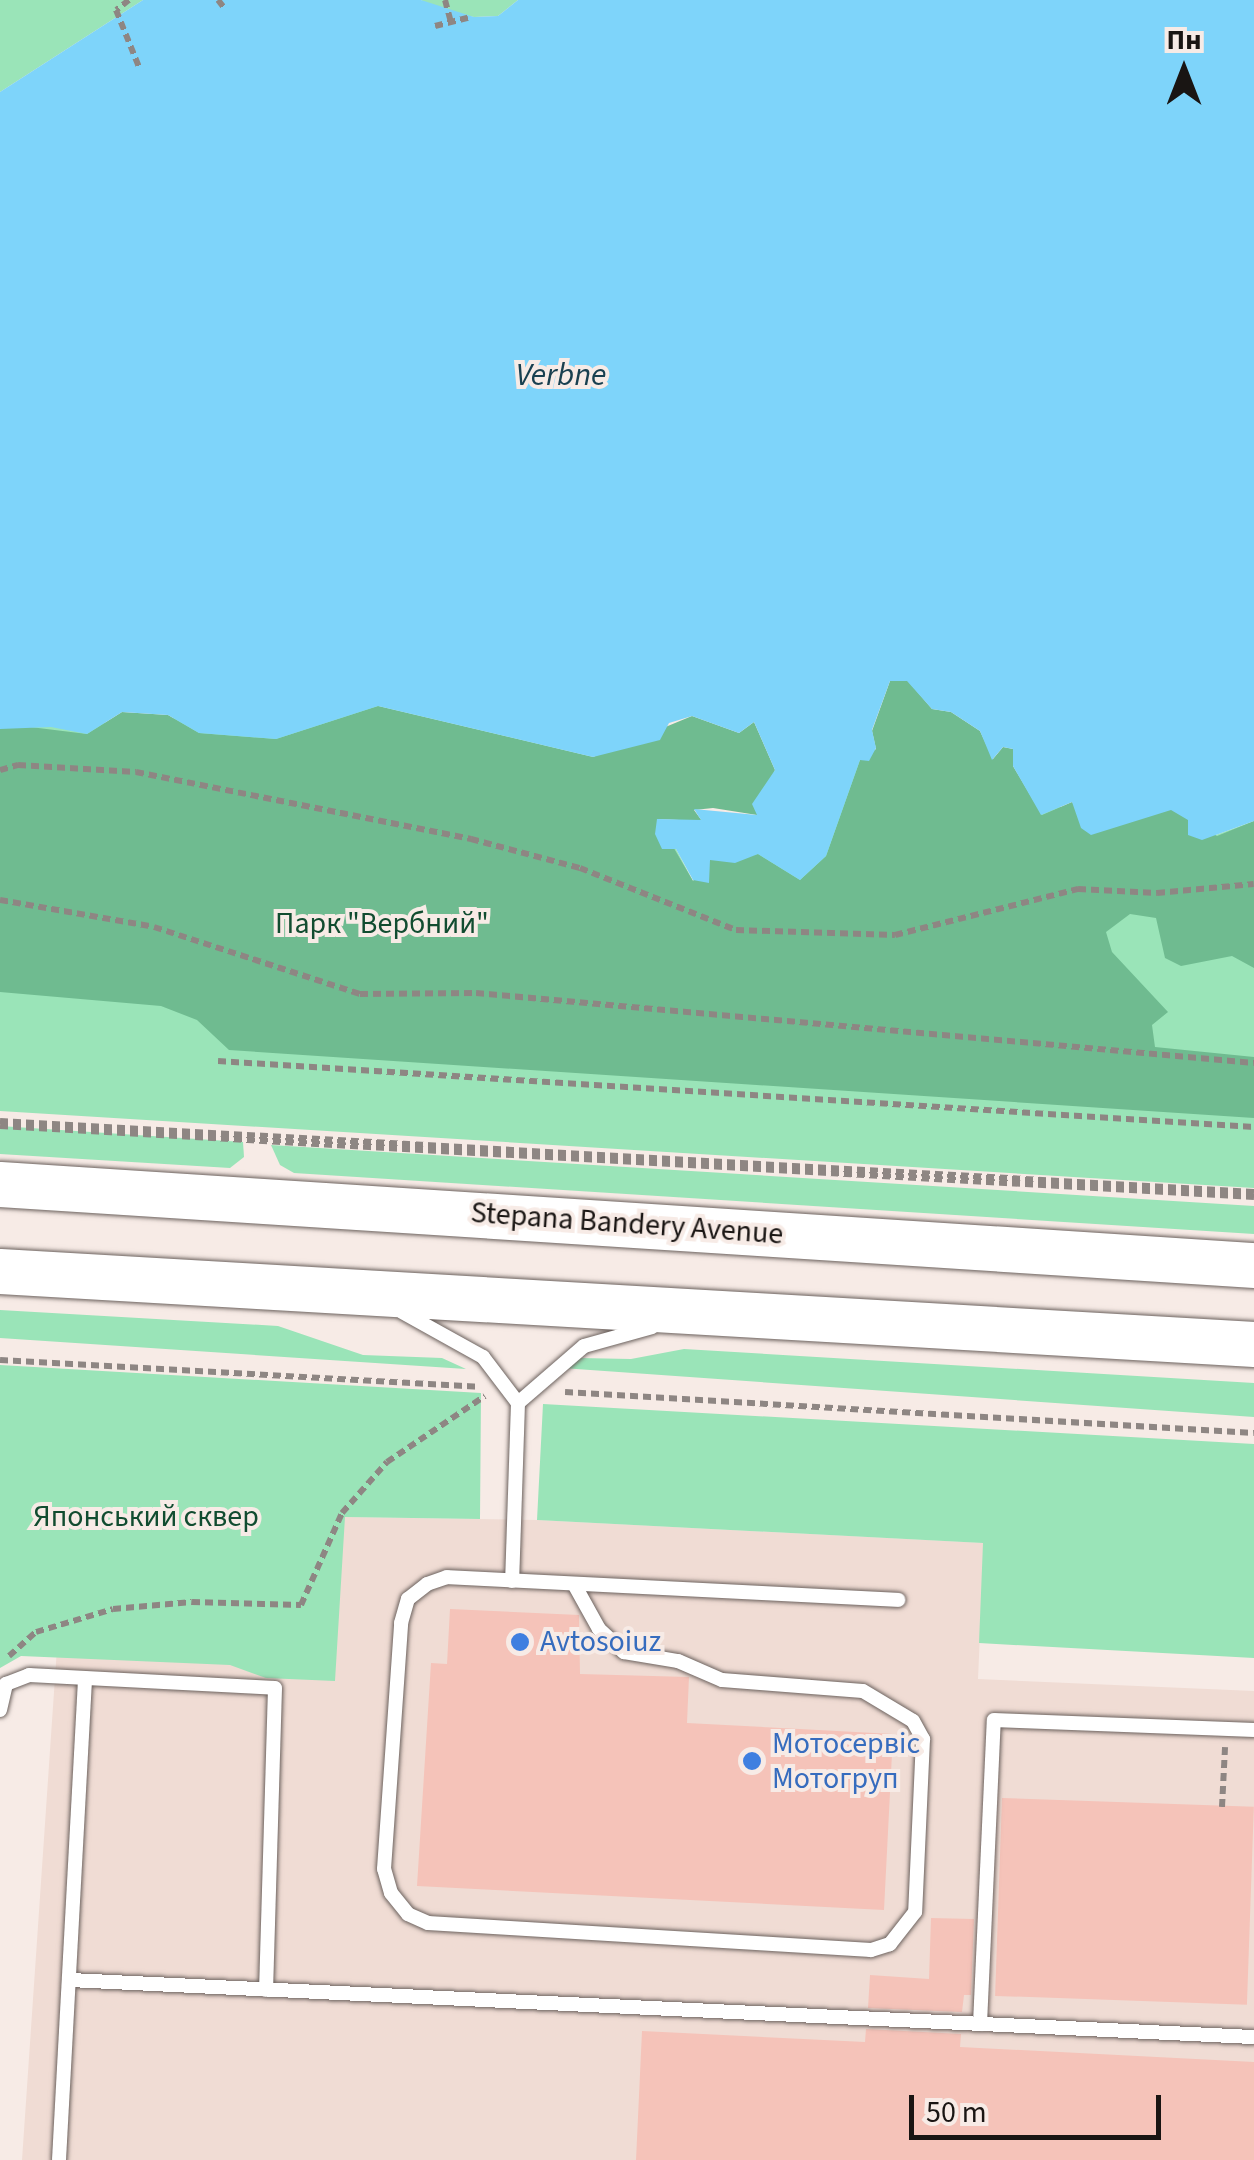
<!DOCTYPE html>
<html>
<head>
<meta charset="utf-8">
<style>
	body { margin:0 }
	#map { position:relative; width:1254px; height:2160px; overflow:hidden; background:#f7ebe6; font-family:"Source Sans 3",sans-serif }
	div>[style] { position:absolute }
	[style*='--x'] { left:calc(var(--x)*1px); top:calc(var(--y)*1px); width:calc(var(--w)*1px); rotate:calc(var(--a)*1deg) }
	.built>* { inset:0; background:#f0dcd4 }
	.green>* { inset:0; background:#9ae4b8 }
	.forest>* { inset:0; background:#6fbb90 }
	.water>* { inset:0; background:#7ed4fa }
	.building>* { inset:0; background:#f5c3b9; transform-origin:0 0 }
	.path>* { height:6px; margin-top:-3px; transform-origin:0; background:repeating-linear-gradient(90deg,#8e8683 0 8px,transparent 0 13px) }
	.roads { filter:drop-shadow(0 0 2px #6c625e) drop-shadow(0 0 2px #6c625e) }
	.lane>* { height:14px; margin:-7px; padding:0 7px; transform-origin:7px; border-radius:7px; background:#fff }
	.primary>* { height:45px; margin:-22.5px; padding:0 22.5px; transform-origin:22.5px; border-radius:22.5px; background:#fff }
	.dots>* { width:28px; height:28px; translate:-50% -50%; box-sizing:border-box; border:5px solid #f7ebe6; border-radius:50% }
	span { translate:-50% -50%; white-space:nowrap; text-align:center; line-height:1.15; -webkit-text-stroke:8px #f7ebe6; paint-order:stroke }
	.park-label { font-size:30px; color:#114c30 }
	.street-label { font-size:30px; color:#191513 }
	.shop-label { font-size:30px; color:#366cbe }
	.left { translate:0 -50%; text-align:left }
	.water-label { font-size:32px; color:#194050; font-style:italic }
	.north { position:absolute; left:1134px; top:20px; width:100px; height:100px; -webkit-text-stroke:8px #f7ebe6; paint-order:stroke; rotate:0deg; font-size:28px; font-weight:700; line-height:40px; text-align:center; color:#191513 }
	.north::after { content:''; display:block; margin:auto; width:35px; height:45px; background:#191513; clip-path:polygon(50% 0,100% 100%,50% 72%,0 100%) }
	.scale { position:absolute; left:909px; top:2095px; width:252px; height:45px; box-sizing:border-box; border:5px solid #191513; border-top:0; padding-left:12px; font-size:30px; line-height:35px; white-space:nowrap; color:#191513; -webkit-text-stroke:8px #f7ebe6; paint-order:stroke }
</style>
</head>
<body>
<div id="map">
	<div class="built">
		<i style="clip-path:polygon(345px 1517px,537px 1520px,984px 1543px,978px 1679px,1254px 1691px,1254px 2160px,22px 2160px,57px 1648px)"></i>
	</div>
	<div class="green">
		<i style="clip-path:polygon(0 0,143px 0,0 92px)"></i>
		<i style="clip-path:polygon(421px 0,518px 0,498px 16px,474px 17px,436px 10px)"></i>
		<i style="clip-path:polygon(378px 706px,593px 757px,676px 849px,693px 881px,860px 760px,1202px 840px,1254px 821px,1254px 1188px,0 1111px,0 729px)"></i>
		<i style="clip-path:polygon(0 1126px,243px 1142px,244px 1157px,230px 1168px,0 1154px)"></i>
		<i style="clip-path:polygon(271px 1145px,1254px 1206px,1254px 1234px,294px 1173px,280px 1165px)"></i>
		<i style="clip-path:polygon(0 1310px,278px 1326px,363px 1355px,442px 1358px,466px 1369px,0 1338px)"></i>
		<i style="clip-path:polygon(684px 1349px,1254px 1383px,1254px 1417px,562px 1368px,579px 1358px,631px 1359px)"></i>
		<i style="clip-path:polygon(0 1365px,481px 1393px,480px 1519px,345px 1517px,335px 1681px,266px 1678px,230px 1665px,21px 1656px,0 1668px)"></i>
		<i style="clip-path:polygon(543px 1404px,1254px 1444px,1254px 1658px,979px 1643px,983px 1543px,537px 1520px)"></i>
	</div>
	<div class="forest">
		<i style="clip-path:polygon(890px 681px,908px 681px,932px 709px,951px 712px,980px 731px,993px 759px,1003px 747px,1013px 749px,1013px 766px,1042px 815px,1072px 802px,1104px 829px,1171px 809px,1217px 836px,1254px 821px,1254px 968px,1232px 956px,1181px 966px,1165px 958px,1156px 918px,1130px 914px,1106px 932px,1112px 952px,1168px 1012px,1152px 1025px,1155px 1047px,1254px 1057px,1254px 1118px,229px 1050px,197px 1020px,161px 1006px,0 992px,0 729px,6px 724px,87px 734px,122px 712px,168px 715px,199px 733px,276px 739px,378px 706px,593px 757px,692px 716px,739px 733px,754px 722px,775px 770px,757px 815px,713px 808px,694px 810px,702px 821px,657px 819px,693px 881px,710px 860px,758px 854px,800px 880px,826px 856px,860px 760px,876px 749px,872px 731px)"></i>
	</div>
	<div class="water">
		<i style="clip-path:polygon(143px 0,421px 0,474px 17px,498px 16px,518px 0,1254px 0,1254px 821px,1202px 840px,1188px 835px,1188px 820px,1171px 810px,1091px 835px,1081px 828px,1072px 802px,1041px 815px,1013px 766px,1013px 749px,1003px 747px,992px 760px,980px 731px,951px 712px,932px 709px,907px 681px,890px 681px,872px 730px,876px 748px,869px 761px,860px 760px,826px 856px,800px 880px,758px 854px,735px 863px,710px 860px,709px 883px,693px 880px,676px 849px,662px 849px,655px 834px,657px 819px,701px 820px,694px 809px,757px 815px,752px 804px,775px 770px,754px 722px,739px 733px,692px 716px,669px 723px,660px 740px,593px 757px,378px 706px,276px 739px,199px 733px,168px 715px,122px 712px,87px 734px,51px 727px,0 729px,0 92px)"></i>
	</div>
	<div class="building">
		<i style="clip-path:polygon(450px 1609px,579px 1615px,580px 1674px,689px 1677px,687px 1723px,893px 1734px,884px 1910px,417px 1886px,431px 1663px,447px 1664px)"></i>
		<i style="left:1002px;top:1798px;width:252px;height:198px;rotate:2deg"></i>
		<i style="clip-path:polygon(931px 1918px,974px 1919px,971px 1995px,964px 1995px,962px 2012px,868px 2008px,870px 1975px,929px 1979px)"></i>
		<i style="clip-path:polygon(866px 2029px,961px 2034px,960px 2047px,1254px 2062px,1254px 2160px,636px 2160px,642px 2031px,865px 2042px)"></i>
	</div>
	<div class="path">
		<i style="--x:129;--y:0;--w:16;--a:142"></i>
		<i style="--x:116;--y:10;--w:61;--a:68"></i>
		<i style="--x:218;--y:0;--w:11;--a:52"></i>
		<i style="--x:445;--y:0;--w:23;--a:75"></i>
		<i style="--x:435;--y:26;--w:34;--a:-14"></i>
		<i style="--x:0;--y:770;--w:19;--a:-16"></i>
		<i style="--x:18;--y:765;--w:118;--a:3.4"></i>
		<i style="--x:136;--y:772;--w:342;--a:11.3"></i>
		<i style="--x:471;--y:839;--w:113;--a:14.9"></i>
		<i style="--x:580;--y:868;--w:168;--a:21.7"></i>
		<i style="--x:736;--y:930;--w:159;--a:1.8"></i>
		<i style="--x:895;--y:935;--w:189;--a:-14.1"></i>
		<i style="--x:1078;--y:889;--w:79;--a:2.9"></i>
		<i style="--x:1157;--y:893;--w:97;--a:-5.3"></i>
		<i style="--x:0;--y:900;--w:156;--a:9.9"></i>
		<i style="--x:154;--y:927;--w:217;--a:18"></i>
		<i style="--x:360;--y:994;--w:116;--a:-0.5"></i>
		<i style="--x:476;--y:993;--w:781;--a:5.14"></i>
		<i style="--x:218;--y:1061;--w:1038;--a:3.65"></i>
		<i style="--x:0;--y:1121;--w:1256;--a:3.24"></i>
		<i style="--x:0;--y:1126;--w:1256;--a:3.24"></i>
		<i style="--x:0;--y:1360;--w:479;--a:3.2"></i>
		<i style="--x:565;--y:1392;--w:690;--a:3.41"></i>
		<i style="--x:9;--y:1656;--w:36;--a:-42"></i>
		<i style="--x:36;--y:1632;--w:80;--a:-16.6"></i>
		<i style="--x:113;--y:1609;--w:79;--a:-5.1"></i>
		<i style="--x:192;--y:1602;--w:109;--a:1.6"></i>
		<i style="--x:301;--y:1605;--w:101;--a:-66"></i>
		<i style="--x:342;--y:1513;--w:68;--a:-48.6"></i>
		<i style="--x:387;--y:1462;--w:118;--a:-34"></i>
		<i style="--x:1222;--y:1807;--w:60;--a:-87.1"></i>
	</div>
	<div class="roads">
		<div class="lane">
			<i style="--x:402;--y:1312;--w:93;--a:29.1"></i>
			<i style="--x:483;--y:1357;--w:58;--a:52.7"></i>
			<i style="--x:518;--y:1403;--w:178;--a:91.9"></i>
			<i style="--x:518;--y:1403;--w:87;--a:-40.8"></i>
			<i style="--x:584;--y:1346;--w:71;--a:-15.6"></i>
			<i style="--x:574;--y:1584;--w:51;--a:60.9"></i>
			<i style="--x:599;--y:1629;--w:34;--a:43"></i>
			<i style="--x:624;--y:1652;--w:55;--a:9.5"></i>
			<i style="--x:678;--y:1661;--w:48;--a:23.4"></i>
			<i style="--x:722;--y:1680;--w:141;--a:4.5"></i>
			<i style="--x:863;--y:1691;--w:58;--a:31"></i>
			<i style="--x:913;--y:1721;--w:21;--a:61"></i>
			<i style="--x:923;--y:1739;--w:173;--a:92.6"></i>
			<i style="--x:915;--y:1912;--w:41;--a:128"></i>
			<i style="--x:890;--y:1944;--w:20;--a:162"></i>
			<i style="--x:871;--y:1950;--w:444;--a:-176.5"></i>
			<i style="--x:428;--y:1923;--w:22;--a:-156"></i>
			<i style="--x:408;--y:1914;--w:27;--a:-129"></i>
			<i style="--x:391;--y:1893;--w:25;--a:-106"></i>
			<i style="--x:384;--y:1869;--w:247;--a:-86"></i>
			<i style="--x:401;--y:1623;--w:25;--a:-74"></i>
			<i style="--x:408;--y:1599;--w:24;--a:-38"></i>
			<i style="--x:427;--y:1584;--w:21;--a:-19"></i>
			<i style="--x:447;--y:1577;--w:452;--a:2.9"></i>
			<i style="--x:0;--y:1710;--w:27;--a:-77"></i>
			<i style="--x:6;--y:1684;--w:25;--a:-21"></i>
			<i style="--x:29;--y:1675;--w:246;--a:3"></i>
			<i style="--x:275;--y:1688;--w:302;--a:91.7"></i>
			<i style="--x:70;--y:1980;--w:1185;--a:2.76"></i>
			<i style="--x:980;--y:2024;--w:304;--a:-87.4"></i>
			<i style="--x:994;--y:1720;--w:260;--a:2.2"></i>
			<i style="--x:59;--y:2160;--w:482;--a:-86.9"></i>
		</div>
		<div class="primary">
			<i style="--x:0;--y:1184;--w:1257;--a:3.7"></i>
			<i style="--x:0;--y:1271;--w:1256;--a:3.33"></i>
		</div>
	</div>
	<div class="dots">
		<i style="left:520px;top:1642px;background:#3f7fe0"></i>
		<i style="left:752px;top:1761px;background:#3f7fe0"></i>
	</div>
	<div class="park-label">
		<span style="left:382px;top:924px">Парк "Вербний"</span>
		<span style="left:146px;top:1517px">Японський сквер</span>
	</div>
	<div class="street-label">
		<span style="left:627px;top:1224px;rotate:4deg">Stepana Bandery Avenue</span>
	</div>
	<div class="shop-label">
		<span class="left" style="left:540px;top:1642px">Avtosoiuz</span>
		<span class="left" style="left:772px;top:1761px">Мотосервіс<br>Мотогруп</span>
	</div>
	<div class="water-label">
		<span style="left:561px;top:375px">Verbne</span>
	</div>
	<div class="north">Пн</div>
	<div class="scale">50 m</div>
</div>
</body>
</html>
